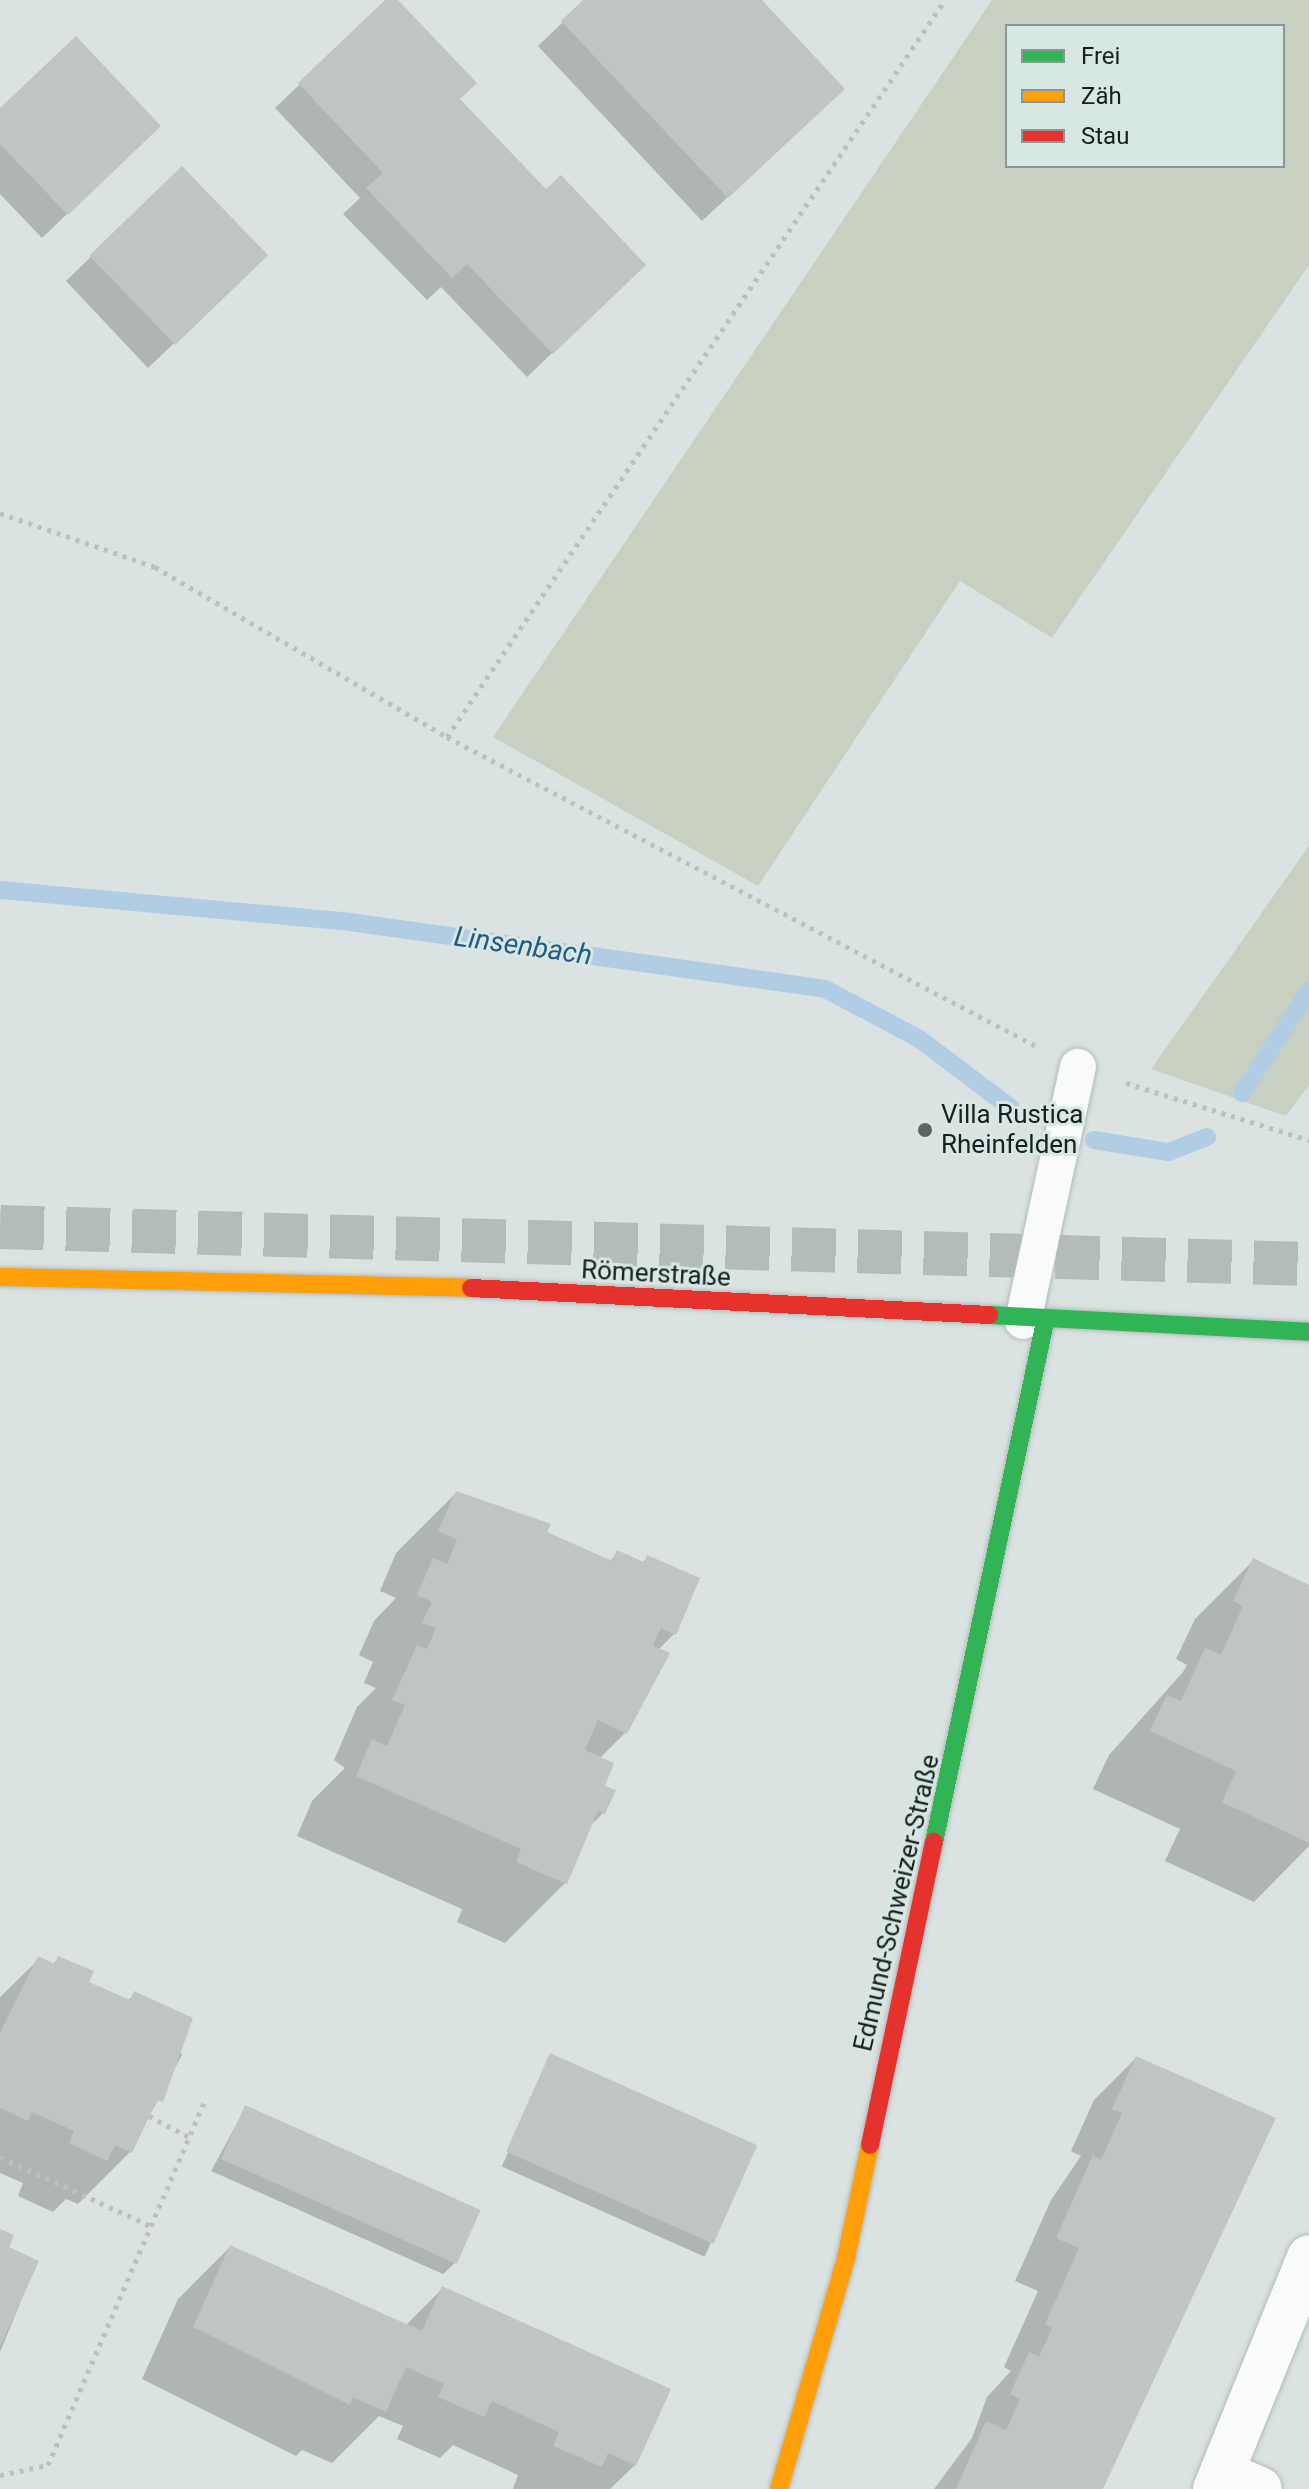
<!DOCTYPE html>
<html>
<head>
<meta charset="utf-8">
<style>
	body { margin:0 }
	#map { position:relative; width:1309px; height:2489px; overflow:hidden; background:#dae3e1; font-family:Roboto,sans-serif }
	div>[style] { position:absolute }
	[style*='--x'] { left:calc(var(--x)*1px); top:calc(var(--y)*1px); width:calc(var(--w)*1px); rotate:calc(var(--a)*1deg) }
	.green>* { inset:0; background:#c8d1c1 }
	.shadow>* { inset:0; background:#0003; transform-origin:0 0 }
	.stream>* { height:18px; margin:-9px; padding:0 9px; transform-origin:9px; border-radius:9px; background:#b1cde4 }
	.building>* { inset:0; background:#c0c5c3; transform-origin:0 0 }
	.primary-tunnel>* { height:44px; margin-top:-22px; transform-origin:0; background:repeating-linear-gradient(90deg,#b3bcba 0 44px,transparent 0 66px) }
	.path>* { height:5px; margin-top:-2.5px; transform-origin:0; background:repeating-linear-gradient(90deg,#bdc0bf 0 4px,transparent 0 10px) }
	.roads { filter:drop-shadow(0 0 2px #b4bbba) drop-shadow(0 0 2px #b4bbba) }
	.lane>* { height:36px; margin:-18px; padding:0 18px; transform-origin:18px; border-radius:18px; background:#f9fbfa }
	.street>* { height:44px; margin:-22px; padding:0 22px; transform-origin:22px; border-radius:22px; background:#f9fbfa }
	.fast>* { height:18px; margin:-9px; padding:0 9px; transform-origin:9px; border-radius:9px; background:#30b455 }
	.slow>* { height:18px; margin:-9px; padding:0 9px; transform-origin:9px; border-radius:9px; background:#ff9f0a }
	.jam>* { height:18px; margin:-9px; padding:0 9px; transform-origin:9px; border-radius:9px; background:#e5322d }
	.dots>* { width:22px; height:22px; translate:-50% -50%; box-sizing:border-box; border:4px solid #d6e7e4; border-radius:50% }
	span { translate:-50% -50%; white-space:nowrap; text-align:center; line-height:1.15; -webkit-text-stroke:6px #d6e7e4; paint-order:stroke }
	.poi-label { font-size:26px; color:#191f1e }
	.left { translate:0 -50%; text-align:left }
	.street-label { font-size:26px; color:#191f1e }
	.water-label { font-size:28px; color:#235985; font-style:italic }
	.legend { position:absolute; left:1005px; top:24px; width:280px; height:144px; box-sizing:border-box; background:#d6e7e4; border:2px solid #8a9795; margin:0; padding:10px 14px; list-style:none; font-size:24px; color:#191f1e }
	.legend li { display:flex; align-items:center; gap:16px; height:40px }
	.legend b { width:40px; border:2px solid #8a9795 }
</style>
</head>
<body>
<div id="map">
	<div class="green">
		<i style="clip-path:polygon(evenodd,992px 0,1309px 0,1309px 265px,1052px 638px,960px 581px,758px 886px,493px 737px,992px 0,1283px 26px,1283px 166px,1007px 166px,1007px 26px,1283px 26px)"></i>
		<i style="clip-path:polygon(1309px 846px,1309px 1085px,1286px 1116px,1151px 1069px)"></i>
	</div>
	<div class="shadow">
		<i style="clip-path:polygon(388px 0,395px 0,458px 100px,619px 289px,527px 377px,441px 287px,427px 300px,343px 214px,360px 198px,275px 108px)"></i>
		<i style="clip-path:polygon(586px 0,759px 0,818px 113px,702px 221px,538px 46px)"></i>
		<i style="clip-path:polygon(0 111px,134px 150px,42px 238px,0 194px)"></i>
		<i style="clip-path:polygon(182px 169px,240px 280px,148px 368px,66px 281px)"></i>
		<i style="clip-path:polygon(456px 1493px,609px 1562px,618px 1553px,642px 1563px,647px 1558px,674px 1634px,658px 1650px,625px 1733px,599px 1759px,603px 1813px,589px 1827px,565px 1883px,505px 1943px,457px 1922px,462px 1909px,297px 1836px,312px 1801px,345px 1768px,334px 1760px,357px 1707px,376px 1688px,364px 1683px,373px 1662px,359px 1655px,374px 1621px,396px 1598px,380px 1591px,396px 1553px)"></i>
		<i style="clip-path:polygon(1253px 1561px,1309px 1587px,1309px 1846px,1254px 1902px,1165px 1861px,1180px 1829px,1093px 1789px,1109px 1755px,1183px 1672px,1187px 1665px,1176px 1659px,1195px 1619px)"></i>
		<i style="clip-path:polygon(59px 1958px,87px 1983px,127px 2001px,135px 1994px,182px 2055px,130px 2152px,78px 2204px,66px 2199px,53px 2212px,18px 2196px,23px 2183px,0 2173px,0 1997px,39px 1959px,52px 1965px)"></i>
		<i style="left:551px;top:2056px;width:222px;height:121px;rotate:24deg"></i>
		<i style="clip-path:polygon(1136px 2058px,1101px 2489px,934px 2489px,972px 2438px,987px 2397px,1011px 2371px,1004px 2367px,1038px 2291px,1015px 2281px,1051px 2200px,1081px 2156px,1071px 2151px,1094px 2100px)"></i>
		<i style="clip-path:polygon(246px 2107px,456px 2262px,443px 2274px,211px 2171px)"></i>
		<i style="clip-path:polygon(0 2231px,6px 2248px,37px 2262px,0 2352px)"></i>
		<i style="clip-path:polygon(230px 2247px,405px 2326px,443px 2288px,635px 2465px,610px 2489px,513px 2489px,518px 2475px,453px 2445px,440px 2458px,397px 2439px,403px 2426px,379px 2416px,332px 2463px,302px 2450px,296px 2456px,142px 2379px,178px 2299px)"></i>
	</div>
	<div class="stream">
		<i style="--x:0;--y:890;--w:351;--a:5.2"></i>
		<i style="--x:350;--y:922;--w:480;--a:8"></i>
		<i style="--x:825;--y:989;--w:105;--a:27.8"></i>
		<i style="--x:918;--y:1038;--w:116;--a:37"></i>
		<i style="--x:1242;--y:1093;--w:122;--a:-56.7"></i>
		<i style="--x:1094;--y:1140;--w:76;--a:9.1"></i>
		<i style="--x:1169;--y:1152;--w:41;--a:-21.5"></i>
	</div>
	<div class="building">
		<i style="clip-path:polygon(385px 0,398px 0,477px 83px,460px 99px,546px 189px,561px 175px,646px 265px,553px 354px,467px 264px,452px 278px,366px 188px,383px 173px,298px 83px)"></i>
		<i style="clip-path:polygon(583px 0,762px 0,845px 89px,728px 198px,561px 21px)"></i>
		<i style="clip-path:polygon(76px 36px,161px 126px,68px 215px,0 144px,0 108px)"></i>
		<i style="left:182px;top:166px;width:124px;height:129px;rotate:46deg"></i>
		<i style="clip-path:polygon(456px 1491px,551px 1524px,547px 1532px,612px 1561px,617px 1550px,644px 1562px,647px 1555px,700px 1578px,676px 1635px,661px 1628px,653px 1646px,670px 1653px,627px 1734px,598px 1720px,585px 1750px,614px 1763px,605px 1786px,616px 1790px,605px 1814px,598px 1811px,567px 1884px,516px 1862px,521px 1849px,356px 1776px,372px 1739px,387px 1746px,405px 1705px,392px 1700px,417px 1645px,427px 1649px,436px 1628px,422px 1623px,432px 1602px,417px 1595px,433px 1558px,447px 1564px,457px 1540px,438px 1531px)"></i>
		<i style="clip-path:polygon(1253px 1558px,1309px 1585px,1309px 1843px,1222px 1802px,1236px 1771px,1150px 1731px,1167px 1695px,1181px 1701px,1205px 1648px,1221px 1655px,1243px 1606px,1233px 1601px)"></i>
		<i style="clip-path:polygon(38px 1956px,55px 1964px,58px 1956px,94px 1971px,89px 1982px,130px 2000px,134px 1991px,193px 2018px,163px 2102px,157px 2100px,132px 2153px,115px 2145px,107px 2161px,69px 2143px,74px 2131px,32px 2112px,28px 2121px,0 2108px,0 2033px)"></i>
		<i style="left:550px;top:2053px;width:227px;height:108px;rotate:24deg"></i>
		<i style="clip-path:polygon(1136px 2056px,1276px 2118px,1103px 2489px,956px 2489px,986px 2421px,1006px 2430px,1020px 2399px,1010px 2394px,1029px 2352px,1039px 2357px,1052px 2328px,1045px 2324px,1079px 2248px,1056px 2238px,1093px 2155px,1101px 2160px,1122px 2113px,1112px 2109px)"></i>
		<i style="left:245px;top:2105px;width:258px;height:59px;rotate:24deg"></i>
		<i style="clip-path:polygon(0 2229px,14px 2235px,9px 2247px,39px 2261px,0 2347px)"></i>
		<i style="clip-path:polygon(230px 2245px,422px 2331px,442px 2286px,671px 2389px,636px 2466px,608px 2453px,602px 2467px,553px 2446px,559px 2432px,492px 2401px,484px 2417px,438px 2397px,444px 2384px,406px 2367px,386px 2412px,353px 2397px,350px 2405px,193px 2327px)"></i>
	</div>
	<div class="primary-tunnel">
		<i style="--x:0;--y:1227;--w:1310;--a:1.62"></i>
	</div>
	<div class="path">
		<i style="--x:0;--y:513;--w:164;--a:19.2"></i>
		<i style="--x:155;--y:567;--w:338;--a:30.2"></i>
		<i style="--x:447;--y:737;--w:665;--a:27.68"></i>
		<i style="--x:447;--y:737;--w:889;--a:-55.95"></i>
		<i style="--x:1126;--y:1083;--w:192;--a:17.3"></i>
		<i style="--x:149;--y:2116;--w:45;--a:27.7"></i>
		<i style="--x:0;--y:2157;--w:166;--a:24.6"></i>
		<i style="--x:0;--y:2475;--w:49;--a:-11.8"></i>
		<i style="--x:48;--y:2465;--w:394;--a:-66.7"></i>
	</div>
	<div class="roads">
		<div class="lane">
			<i style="--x:1023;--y:1321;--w:260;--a:-77.8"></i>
		</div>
		<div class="street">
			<i style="--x:1223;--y:2473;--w:40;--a:23.4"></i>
			<i style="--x:1215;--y:2489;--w:250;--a:-67.9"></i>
		</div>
		<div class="fast">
			<i style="--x:989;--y:1315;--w:320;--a:3"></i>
			<i style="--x:934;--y:1842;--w:532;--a:-77.95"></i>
		</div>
		<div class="slow">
			<i style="--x:0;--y:1277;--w:471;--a:1.3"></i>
			<i style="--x:779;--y:2489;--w:241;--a:-73.8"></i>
			<i style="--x:846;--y:2258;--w:116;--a:-78"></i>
		</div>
		<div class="jam">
			<i style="--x:471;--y:1288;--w:519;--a:2.98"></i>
			<i style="--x:870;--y:2145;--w:310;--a:-78.1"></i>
		</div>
	</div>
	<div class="dots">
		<i style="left:925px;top:1130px;background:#5d6462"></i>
	</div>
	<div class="poi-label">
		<span class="left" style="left:941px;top:1130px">Villa Rustica<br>Rheinfelden</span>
	</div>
	<div class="street-label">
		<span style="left:656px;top:1274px;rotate:3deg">Römerstraße</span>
		<span style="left:897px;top:1903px;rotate:-77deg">Edmund-Schweizer-Straße</span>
	</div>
	<div class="water-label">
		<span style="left:523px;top:946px;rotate:8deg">Linsenbach</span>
	</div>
	<ul class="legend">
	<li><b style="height:10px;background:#30b455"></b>Frei</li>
	<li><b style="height:10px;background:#ff9f0a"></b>Zäh</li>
	<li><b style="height:10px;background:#e5322d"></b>Stau</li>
	</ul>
</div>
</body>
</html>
